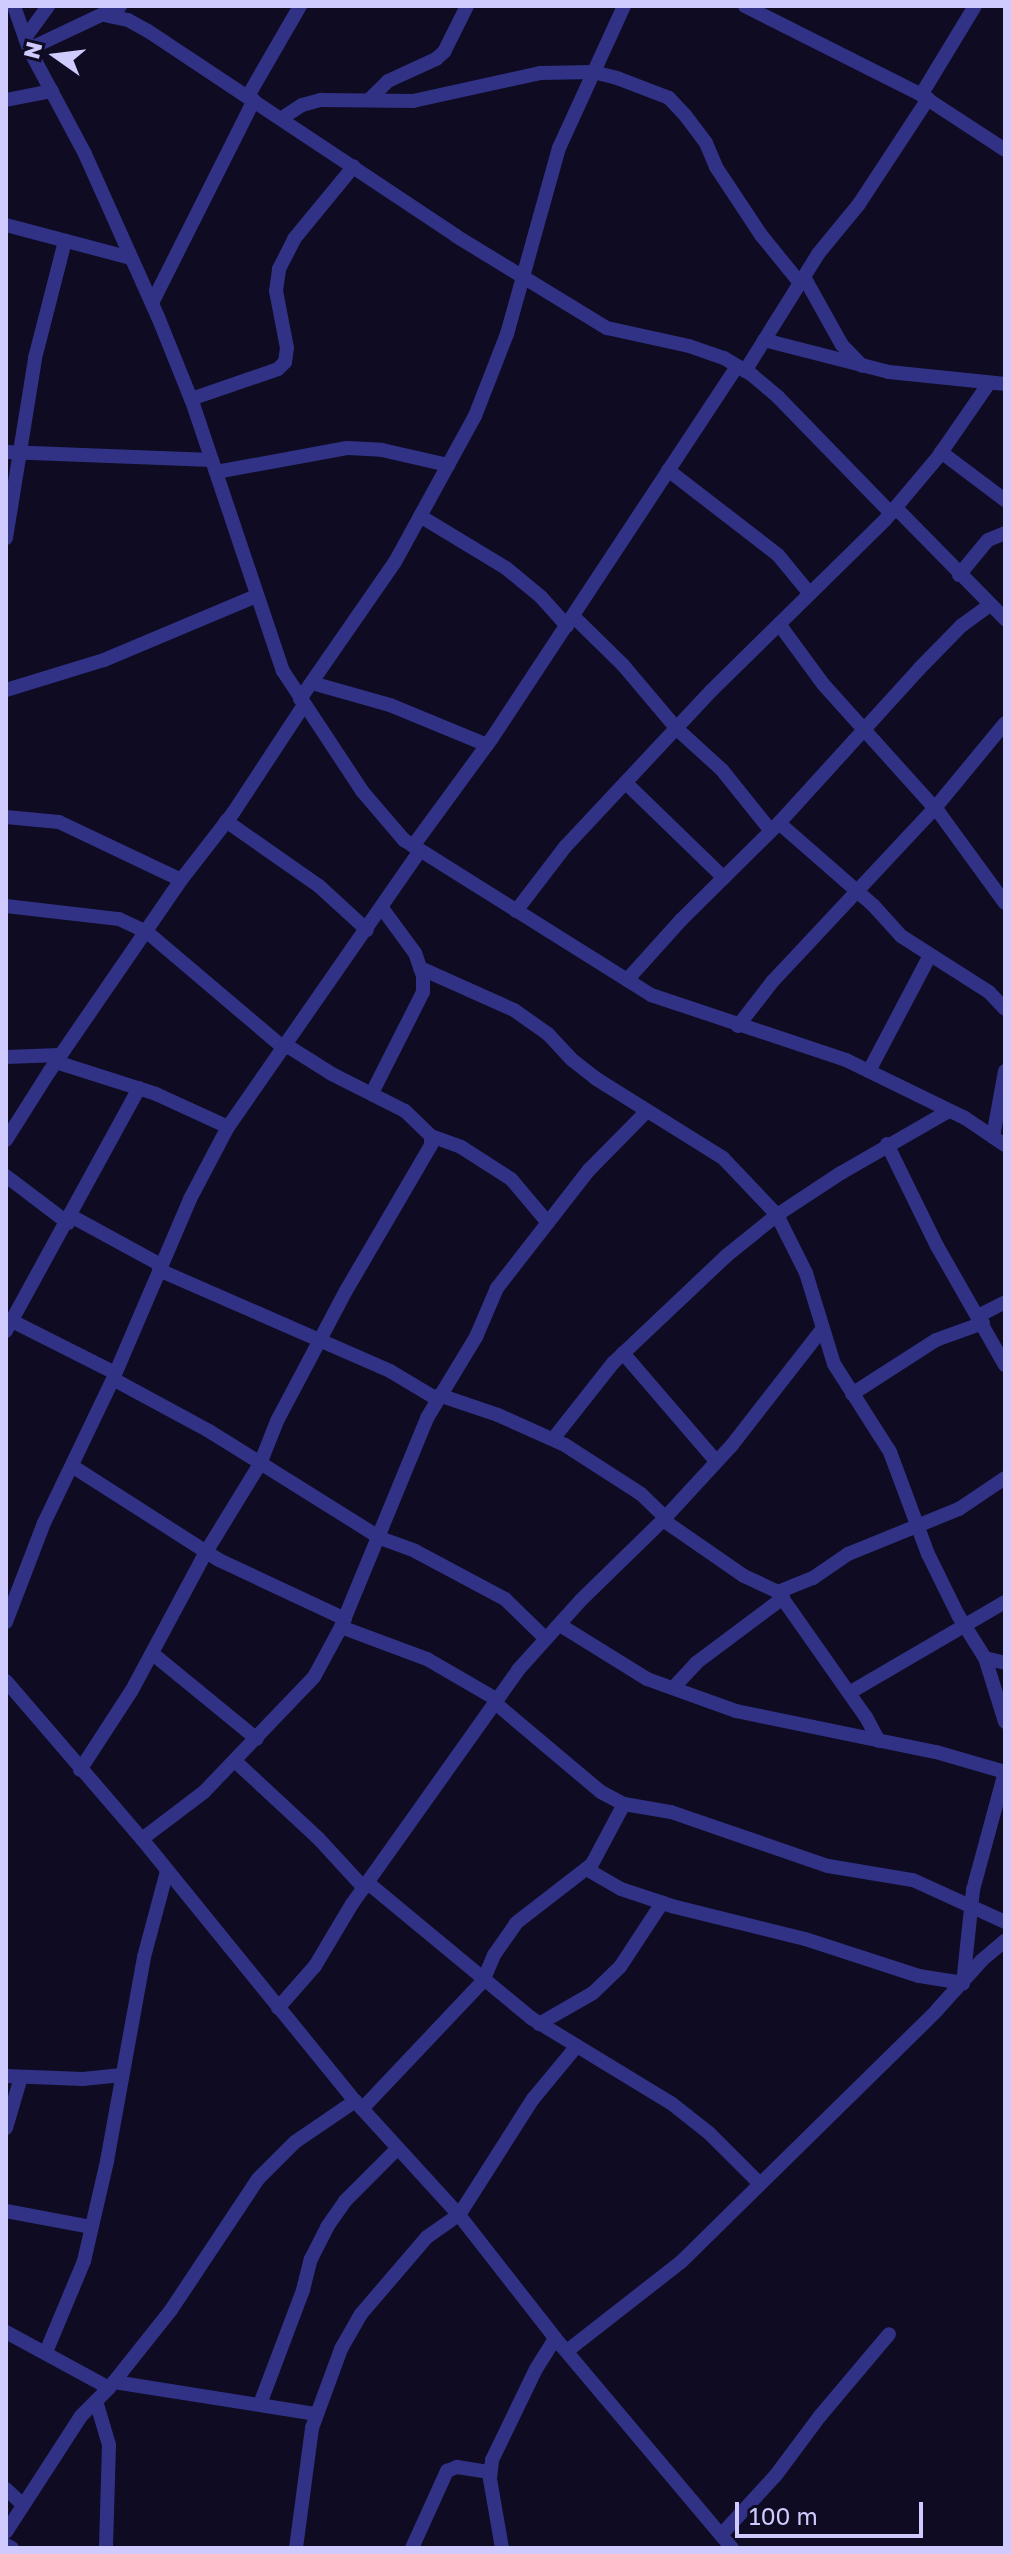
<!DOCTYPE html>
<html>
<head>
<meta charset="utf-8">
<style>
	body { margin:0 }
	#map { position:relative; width:1011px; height:2554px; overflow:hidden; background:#0e0b22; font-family:"Golos Text",sans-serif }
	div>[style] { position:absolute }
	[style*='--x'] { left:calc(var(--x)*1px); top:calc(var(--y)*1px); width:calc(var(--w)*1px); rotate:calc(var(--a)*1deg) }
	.minor>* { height:14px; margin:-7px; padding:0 7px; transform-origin:7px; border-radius:7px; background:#313286 }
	span { translate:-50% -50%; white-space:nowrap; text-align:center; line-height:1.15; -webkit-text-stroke:8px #0e0b22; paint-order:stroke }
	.frame { position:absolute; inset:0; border:8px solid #cfcbff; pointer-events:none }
	.north { position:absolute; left:16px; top:16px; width:80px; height:80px; -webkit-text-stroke:6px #0e0b22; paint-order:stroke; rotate:284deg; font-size:22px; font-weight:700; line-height:32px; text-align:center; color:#cfcbff }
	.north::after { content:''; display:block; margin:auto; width:28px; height:36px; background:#cfcbff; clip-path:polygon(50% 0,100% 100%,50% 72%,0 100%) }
	.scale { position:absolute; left:735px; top:2502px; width:188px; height:36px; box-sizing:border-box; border:4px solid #cfcbff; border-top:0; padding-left:10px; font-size:24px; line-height:28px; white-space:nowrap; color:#cfcbff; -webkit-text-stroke:6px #0e0b22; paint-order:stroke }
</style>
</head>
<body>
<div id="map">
	<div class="minor">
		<i style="--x:14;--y:6;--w:46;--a:70.8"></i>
		<i style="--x:29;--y:49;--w:119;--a:61.9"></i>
		<i style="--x:85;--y:154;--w:179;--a:65.9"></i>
		<i style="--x:158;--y:317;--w:94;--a:68.1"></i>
		<i style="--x:193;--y:404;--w:282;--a:71.4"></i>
		<i style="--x:283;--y:671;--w:144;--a:56.6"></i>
		<i style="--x:362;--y:791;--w:65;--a:49.4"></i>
		<i style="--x:404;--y:840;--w:292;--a:32.1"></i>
		<i style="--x:651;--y:995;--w:206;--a:18.4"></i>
		<i style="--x:846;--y:1060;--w:132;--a:26"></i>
		<i style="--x:965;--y:1118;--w:48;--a:34"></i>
		<i style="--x:745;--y:6;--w:194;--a:26.7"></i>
		<i style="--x:918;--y:93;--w:104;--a:33.2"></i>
		<i style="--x:104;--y:15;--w:25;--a:12"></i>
		<i style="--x:128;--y:20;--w:23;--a:29"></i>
		<i style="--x:148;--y:31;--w:370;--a:33.6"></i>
		<i style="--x:456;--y:236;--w:177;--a:31.4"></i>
		<i style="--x:607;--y:328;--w:84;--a:12.4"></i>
		<i style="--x:689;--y:346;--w:37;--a:19"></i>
		<i style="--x:724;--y:358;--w:33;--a:31"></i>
		<i style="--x:752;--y:375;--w:34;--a:40"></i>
		<i style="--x:778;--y:397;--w:162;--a:45.8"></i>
		<i style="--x:25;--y:38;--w:39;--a:-54"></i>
		<i style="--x:29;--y:49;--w:101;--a:-25.3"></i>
		<i style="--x:921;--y:95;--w:104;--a:-58.8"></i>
		<i style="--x:248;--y:96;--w:104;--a:-60"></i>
		<i style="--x:6;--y:100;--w:47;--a:-11.1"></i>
		<i style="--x:369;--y:100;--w:27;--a:-45"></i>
		<i style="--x:388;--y:81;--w:53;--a:-24.6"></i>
		<i style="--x:436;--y:59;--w:11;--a:-41"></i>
		<i style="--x:444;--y:52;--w:51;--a:-63.4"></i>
		<i style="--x:282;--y:118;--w:24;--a:-33"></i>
		<i style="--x:302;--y:105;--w:20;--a:-15"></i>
		<i style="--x:321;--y:100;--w:92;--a:0.6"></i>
		<i style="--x:413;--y:101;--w:130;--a:-12.4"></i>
		<i style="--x:540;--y:73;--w:53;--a:-1.1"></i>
		<i style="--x:593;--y:72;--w:25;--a:14"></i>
		<i style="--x:617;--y:78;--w:56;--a:21"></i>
		<i style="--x:669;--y:98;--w:23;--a:47"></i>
		<i style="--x:685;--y:115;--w:35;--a:53"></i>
		<i style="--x:706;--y:143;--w:26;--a:67"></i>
		<i style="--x:716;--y:167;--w:82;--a:56.5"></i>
		<i style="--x:761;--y:235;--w:62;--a:50.9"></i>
		<i style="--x:6;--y:225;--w:129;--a:14.8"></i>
		<i style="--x:804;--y:277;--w:78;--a:60.8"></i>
		<i style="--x:842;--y:345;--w:29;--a:46"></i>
		<i style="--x:152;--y:303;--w:227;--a:-63.3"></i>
		<i style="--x:764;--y:340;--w:129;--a:14.4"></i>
		<i style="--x:889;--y:372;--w:117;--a:5.9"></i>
		<i style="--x:745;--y:371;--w:138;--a:-58"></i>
		<i style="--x:818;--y:254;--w:65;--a:-50.6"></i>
		<i style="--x:859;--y:204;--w:126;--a:-56.7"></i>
		<i style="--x:191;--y:399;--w:92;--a:-19"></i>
		<i style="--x:278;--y:369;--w:10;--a:-45"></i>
		<i style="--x:285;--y:362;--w:14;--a:-82"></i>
		<i style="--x:287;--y:348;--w:58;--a:-100.9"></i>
		<i style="--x:276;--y:291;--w:22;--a:-82"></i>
		<i style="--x:279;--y:269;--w:34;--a:-63"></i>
		<i style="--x:294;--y:239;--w:94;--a:-50.6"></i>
		<i style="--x:6;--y:452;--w:206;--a:2.2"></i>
		<i style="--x:941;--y:452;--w:80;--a:36.9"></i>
		<i style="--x:668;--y:470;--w:139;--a:37.7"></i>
		<i style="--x:778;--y:555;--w:50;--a:50.6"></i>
		<i style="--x:216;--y:472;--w:133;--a:-10.4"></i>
		<i style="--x:347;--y:448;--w:35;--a:3"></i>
		<i style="--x:382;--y:450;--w:68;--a:12.8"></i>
		<i style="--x:896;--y:508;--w:156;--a:45.5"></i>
		<i style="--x:420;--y:516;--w:100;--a:31.2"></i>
		<i style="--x:506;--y:568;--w:45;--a:39.6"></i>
		<i style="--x:541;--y:597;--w:39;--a:48"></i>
		<i style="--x:6;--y:538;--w:182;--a:-80.8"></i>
		<i style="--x:35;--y:358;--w:121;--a:-75.6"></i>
		<i style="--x:959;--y:575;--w:45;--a:-50.4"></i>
		<i style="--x:988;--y:540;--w:18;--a:-22"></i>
		<i style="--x:573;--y:616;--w:70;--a:44.4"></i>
		<i style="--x:623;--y:665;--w:84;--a:49.8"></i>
		<i style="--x:677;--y:729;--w:61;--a:42.3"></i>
		<i style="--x:722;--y:770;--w:78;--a:51.2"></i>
		<i style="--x:779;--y:624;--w:74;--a:53.7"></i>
		<i style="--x:823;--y:684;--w:175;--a:48"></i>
		<i style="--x:940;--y:814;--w:110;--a:53.9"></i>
		<i style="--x:312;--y:683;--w:81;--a:15.8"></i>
		<i style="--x:390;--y:705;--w:105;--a:22.4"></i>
		<i style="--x:6;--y:690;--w:102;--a:-17"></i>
		<i style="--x:104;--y:660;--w:165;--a:-22.8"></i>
		<i style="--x:300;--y:699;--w:167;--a:-55.3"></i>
		<i style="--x:395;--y:562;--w:166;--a:-61.3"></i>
		<i style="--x:475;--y:416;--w:88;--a:-68.7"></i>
		<i style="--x:507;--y:334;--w:193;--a:-74.4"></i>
		<i style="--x:559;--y:148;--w:156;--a:-65.4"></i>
		<i style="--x:627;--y:784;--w:135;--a:44.1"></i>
		<i style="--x:6;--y:817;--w:53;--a:5.4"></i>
		<i style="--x:59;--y:822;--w:135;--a:25.4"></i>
		<i style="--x:226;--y:821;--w:113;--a:35"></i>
		<i style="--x:319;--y:886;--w:65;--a:42.5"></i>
		<i style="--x:779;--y:823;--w:125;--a:41.1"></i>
		<i style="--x:873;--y:905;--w:42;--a:47.9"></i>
		<i style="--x:901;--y:936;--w:104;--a:32.5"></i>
		<i style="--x:989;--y:992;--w:23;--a:47"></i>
		<i style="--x:413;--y:846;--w:134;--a:-53.8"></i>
		<i style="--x:492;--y:738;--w:445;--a:-56.6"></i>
		<i style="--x:6;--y:906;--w:114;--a:6.6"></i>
		<i style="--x:119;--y:919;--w:31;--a:25"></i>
		<i style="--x:147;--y:932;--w:180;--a:40.3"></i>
		<i style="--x:516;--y:911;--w:81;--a:-52.6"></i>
		<i style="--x:565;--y:847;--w:214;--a:-46.9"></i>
		<i style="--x:711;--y:691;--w:244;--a:-44.5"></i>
		<i style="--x:885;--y:520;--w:82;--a:-49.9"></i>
		<i style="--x:938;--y:457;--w:90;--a:-55.4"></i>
		<i style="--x:420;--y:968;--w:103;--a:24.1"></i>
		<i style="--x:514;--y:1010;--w:42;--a:35.2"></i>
		<i style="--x:548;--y:1034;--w:34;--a:47"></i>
		<i style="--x:571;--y:1059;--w:31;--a:38"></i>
		<i style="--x:595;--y:1078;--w:151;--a:32"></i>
		<i style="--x:723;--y:1158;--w:79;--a:46.5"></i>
		<i style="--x:777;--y:1215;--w:65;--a:63.4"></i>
		<i style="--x:806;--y:1273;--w:95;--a:72.9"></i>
		<i style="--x:834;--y:1364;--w:104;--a:57.5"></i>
		<i style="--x:890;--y:1452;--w:109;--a:69.6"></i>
		<i style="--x:928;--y:1554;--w:68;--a:63.8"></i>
		<i style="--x:958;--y:1615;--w:51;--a:57.9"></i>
		<i style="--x:985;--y:1658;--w:67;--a:72.6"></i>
		<i style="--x:627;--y:980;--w:81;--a:-48"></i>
		<i style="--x:681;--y:920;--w:138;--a:-44.7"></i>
		<i style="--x:779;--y:823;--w:208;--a:-47.7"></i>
		<i style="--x:919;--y:669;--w:60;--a:-45.7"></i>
		<i style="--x:961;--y:626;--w:34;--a:-36"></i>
		<i style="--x:738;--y:1026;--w:56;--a:-52.3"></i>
		<i style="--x:772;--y:982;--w:238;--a:-46.9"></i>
		<i style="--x:935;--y:808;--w:110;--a:-50.5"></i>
		<i style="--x:6;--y:1057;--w:54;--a:-2.1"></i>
		<i style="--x:56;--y:1062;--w:105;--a:17.7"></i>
		<i style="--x:156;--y:1094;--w:79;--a:24.6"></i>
		<i style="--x:869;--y:1071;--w:129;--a:-62.2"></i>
		<i style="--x:372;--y:1093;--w:113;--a:-63.2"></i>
		<i style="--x:423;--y:992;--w:16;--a:-90"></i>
		<i style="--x:423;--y:976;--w:24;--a:-109"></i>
		<i style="--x:415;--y:953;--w:56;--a:-126.3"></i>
		<i style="--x:431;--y:1136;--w:32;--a:20"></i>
		<i style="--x:461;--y:1147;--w:59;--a:32.6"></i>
		<i style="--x:511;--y:1179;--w:57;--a:49.9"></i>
		<i style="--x:993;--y:1137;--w:67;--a:-79.7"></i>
		<i style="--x:6;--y:1140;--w:80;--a:-57.7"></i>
		<i style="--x:49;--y:1072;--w:233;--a:-55.5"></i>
		<i style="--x:181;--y:880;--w:85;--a:-52.2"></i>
		<i style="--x:233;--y:813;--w:129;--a:-56.7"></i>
		<i style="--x:887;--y:1144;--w:114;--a:63.9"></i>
		<i style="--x:937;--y:1246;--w:137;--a:60.3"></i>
		<i style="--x:6;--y:1176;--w:78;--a:37.2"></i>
		<i style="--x:71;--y:1216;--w:102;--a:28.6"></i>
		<i style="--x:159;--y:1270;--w:252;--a:23.6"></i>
		<i style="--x:390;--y:1371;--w:55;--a:30.8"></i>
		<i style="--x:978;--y:1316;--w:30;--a:-27"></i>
		<i style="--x:12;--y:1321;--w:115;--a:26.8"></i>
		<i style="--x:6;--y:1331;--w:277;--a:-61.3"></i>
		<i style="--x:623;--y:1353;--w:143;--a:49.3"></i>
		<i style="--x:113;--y:1379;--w:109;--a:28.4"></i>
		<i style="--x:209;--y:1431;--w:202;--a:32"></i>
		<i style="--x:380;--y:1538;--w:37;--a:20"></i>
		<i style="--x:415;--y:1551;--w:102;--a:28.1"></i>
		<i style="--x:505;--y:1599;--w:57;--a:44.3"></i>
		<i style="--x:852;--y:1394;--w:100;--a:-32.7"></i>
		<i style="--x:936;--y:1340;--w:50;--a:-19.9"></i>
		<i style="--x:439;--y:1395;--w:62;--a:18.7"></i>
		<i style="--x:498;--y:1415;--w:73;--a:24.1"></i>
		<i style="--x:565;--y:1445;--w:90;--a:32.8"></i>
		<i style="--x:641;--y:1494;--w:33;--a:44"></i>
		<i style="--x:553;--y:1439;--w:97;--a:-51.7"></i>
		<i style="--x:613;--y:1363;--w:156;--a:-43.4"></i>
		<i style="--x:726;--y:1256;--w:65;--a:-38.8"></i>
		<i style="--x:777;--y:1215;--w:77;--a:-33.3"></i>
		<i style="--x:841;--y:1173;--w:125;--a:-29.9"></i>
		<i style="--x:72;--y:1466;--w:174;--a:32.6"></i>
		<i style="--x:219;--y:1560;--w:139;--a:25.1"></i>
		<i style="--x:663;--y:1520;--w:98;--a:34.7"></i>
		<i style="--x:744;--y:1576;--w:38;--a:25"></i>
		<i style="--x:778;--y:1592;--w:38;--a:-22"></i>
		<i style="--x:813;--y:1578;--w:42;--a:-34.4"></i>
		<i style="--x:848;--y:1554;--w:120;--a:-22.1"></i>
		<i style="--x:959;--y:1509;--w:55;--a:-34"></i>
		<i style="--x:778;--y:1592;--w:153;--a:54.9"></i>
		<i style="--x:866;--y:1717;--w:27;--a:62"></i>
		<i style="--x:6;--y:1622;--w:106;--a:-69"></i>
		<i style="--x:44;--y:1523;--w:160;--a:-64.4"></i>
		<i style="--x:113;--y:1379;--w:196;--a:-66.8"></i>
		<i style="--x:190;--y:1199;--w:81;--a:-62.2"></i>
		<i style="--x:228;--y:1127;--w:336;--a:-55.2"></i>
		<i style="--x:560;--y:1625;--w:102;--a:31.8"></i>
		<i style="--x:647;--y:1679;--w:95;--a:19.8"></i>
		<i style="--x:736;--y:1711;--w:204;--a:11.6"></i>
		<i style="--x:936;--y:1752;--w:72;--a:16.2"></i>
		<i style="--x:1005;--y:1772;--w:122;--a:105.2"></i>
		<i style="--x:973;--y:1890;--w:94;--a:96.1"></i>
		<i style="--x:963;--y:1983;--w:45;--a:-171"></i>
		<i style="--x:919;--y:1976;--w:120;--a:-162"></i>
		<i style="--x:805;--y:1939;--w:137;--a:-166.1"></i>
		<i style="--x:672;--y:1906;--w:54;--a:-161.6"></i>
		<i style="--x:621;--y:1889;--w:39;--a:-150"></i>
		<i style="--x:341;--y:1627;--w:92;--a:20.4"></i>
		<i style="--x:427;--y:1659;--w:80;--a:30.1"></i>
		<i style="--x:153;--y:1654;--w:134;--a:39.3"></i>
		<i style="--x:985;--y:1658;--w:21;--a:14"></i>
		<i style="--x:6;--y:1681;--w:208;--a:49.3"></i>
		<i style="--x:142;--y:1839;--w:338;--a:50.9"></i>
		<i style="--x:355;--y:2101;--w:154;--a:47.6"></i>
		<i style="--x:459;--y:2215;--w:156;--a:52"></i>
		<i style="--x:555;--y:2338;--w:275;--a:49.9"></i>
		<i style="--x:674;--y:1687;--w:33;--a:-47"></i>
		<i style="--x:696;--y:1663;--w:109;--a:-36.8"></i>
		<i style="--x:849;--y:1693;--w:181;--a:-30.3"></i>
		<i style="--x:494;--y:1702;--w:140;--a:40.1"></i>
		<i style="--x:601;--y:1792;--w:26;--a:28"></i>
		<i style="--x:624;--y:1804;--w:48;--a:9.7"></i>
		<i style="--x:671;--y:1812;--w:166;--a:19"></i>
		<i style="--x:828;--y:1866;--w:86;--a:9.4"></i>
		<i style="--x:913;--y:1880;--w:101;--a:24.5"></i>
		<i style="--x:235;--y:1761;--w:113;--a:42.9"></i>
		<i style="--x:318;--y:1838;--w:68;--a:47.4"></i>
		<i style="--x:80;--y:1770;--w:95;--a:-57"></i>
		<i style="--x:132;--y:1690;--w:157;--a:-61.8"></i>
		<i style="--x:206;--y:1552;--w:103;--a:-58.5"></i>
		<i style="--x:260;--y:1464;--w:46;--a:-68.4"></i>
		<i style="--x:277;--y:1421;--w:149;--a:-62.1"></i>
		<i style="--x:347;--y:1289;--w:167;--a:-59.7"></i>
		<i style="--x:431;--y:1145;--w:9;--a:-90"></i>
		<i style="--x:431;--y:1136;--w:36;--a:-136"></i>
		<i style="--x:405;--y:1111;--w:82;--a:-153.1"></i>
		<i style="--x:332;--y:1074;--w:54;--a:-147.8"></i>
		<i style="--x:142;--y:1839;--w:78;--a:-37.2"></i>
		<i style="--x:204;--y:1792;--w:159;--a:-46.3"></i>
		<i style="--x:314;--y:1677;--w:57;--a:-61.6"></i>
		<i style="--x:341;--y:1627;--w:226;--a:-67.6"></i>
		<i style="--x:427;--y:1418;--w:95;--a:-58.8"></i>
		<i style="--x:476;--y:1337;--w:53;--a:-66.8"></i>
		<i style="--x:497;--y:1288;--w:150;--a:-52.1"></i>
		<i style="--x:589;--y:1170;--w:83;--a:-45.5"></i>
		<i style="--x:368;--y:1883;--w:212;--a:39.6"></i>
		<i style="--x:531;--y:2018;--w:164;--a:31.3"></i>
		<i style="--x:671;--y:2103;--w:48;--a:38.3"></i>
		<i style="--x:709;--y:2133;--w:72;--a:45"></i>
		<i style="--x:278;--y:2008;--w:56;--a:-48.6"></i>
		<i style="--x:315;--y:1966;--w:72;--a:-59.2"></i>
		<i style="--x:352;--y:1904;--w:287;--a:-54.6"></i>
		<i style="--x:518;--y:1670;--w:94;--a:-48"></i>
		<i style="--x:581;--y:1600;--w:115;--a:-44.3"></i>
		<i style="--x:663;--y:1520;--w:102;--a:-47.4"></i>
		<i style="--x:732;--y:1445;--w:148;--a:-52.1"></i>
		<i style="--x:539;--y:2024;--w:62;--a:-29.9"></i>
		<i style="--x:593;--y:1993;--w:37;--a:-44"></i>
		<i style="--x:620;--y:1967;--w:77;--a:-56.7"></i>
		<i style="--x:6;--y:2076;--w:77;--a:2.2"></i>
		<i style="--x:83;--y:2079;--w:39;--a:-6"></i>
		<i style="--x:362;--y:2109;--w:176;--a:-46.6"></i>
		<i style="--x:483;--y:1981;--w:28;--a:-67"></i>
		<i style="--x:494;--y:1955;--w:39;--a:-55"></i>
		<i style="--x:516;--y:1923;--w:96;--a:-37.8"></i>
		<i style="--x:592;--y:1864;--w:68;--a:-61.9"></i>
		<i style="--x:6;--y:2128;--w:53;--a:-73.6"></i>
		<i style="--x:6;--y:2211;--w:86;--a:10.7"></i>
		<i style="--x:6;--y:2332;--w:117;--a:28.5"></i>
		<i style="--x:567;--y:2351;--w:145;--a:-38"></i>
		<i style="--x:681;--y:2262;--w:359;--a:-44.5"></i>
		<i style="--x:937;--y:2010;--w:67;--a:-48"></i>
		<i style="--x:982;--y:1960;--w:30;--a:-40"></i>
		<i style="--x:46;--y:2352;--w:99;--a:-67.3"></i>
		<i style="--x:84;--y:2261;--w:103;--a:-77"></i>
		<i style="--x:107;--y:2161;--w:207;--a:-79.7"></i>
		<i style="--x:144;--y:1957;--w:89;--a:-75"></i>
		<i style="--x:114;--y:2382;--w:205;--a:9"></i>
		<i style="--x:96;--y:2401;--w:46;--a:73.5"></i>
		<i style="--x:109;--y:2445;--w:103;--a:91.7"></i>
		<i style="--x:260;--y:2404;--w:122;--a:-69.3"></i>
		<i style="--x:303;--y:2290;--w:32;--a:-76"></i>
		<i style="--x:311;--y:2259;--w:36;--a:-63"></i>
		<i style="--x:327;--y:2227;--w:32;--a:-55"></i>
		<i style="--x:345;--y:2201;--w:74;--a:-45"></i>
		<i style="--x:6;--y:2489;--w:22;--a:43"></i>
		<i style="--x:6;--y:2532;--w:138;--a:-57.1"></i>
		<i style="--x:81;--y:2416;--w:40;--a:-45"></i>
		<i style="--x:109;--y:2388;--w:100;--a:-51.5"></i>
		<i style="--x:171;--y:2310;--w:157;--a:-56.4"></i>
		<i style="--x:258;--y:2179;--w:52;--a:-45"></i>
		<i style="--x:295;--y:2142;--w:73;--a:-34.3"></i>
		<i style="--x:721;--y:2535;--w:81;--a:-47.5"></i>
		<i style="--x:776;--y:2475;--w:74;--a:-53.3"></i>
		<i style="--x:820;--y:2416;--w:107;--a:-49.9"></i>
		<i style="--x:6;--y:2545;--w:7;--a:27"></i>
		<i style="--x:296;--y:2548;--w:121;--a:-82.4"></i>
		<i style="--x:312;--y:2428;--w:84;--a:-69.8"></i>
		<i style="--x:341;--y:2349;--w:40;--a:-60.3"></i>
		<i style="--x:361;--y:2314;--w:101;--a:-49.4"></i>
		<i style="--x:427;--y:2237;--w:39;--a:-35"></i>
		<i style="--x:459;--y:2215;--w:138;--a:-57.5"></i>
		<i style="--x:533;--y:2099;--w:67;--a:-50.4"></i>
		<i style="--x:412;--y:2548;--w:85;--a:-65.6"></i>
		<i style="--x:447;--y:2471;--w:11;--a:-22"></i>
		<i style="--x:457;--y:2467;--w:33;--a:9"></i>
		<i style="--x:502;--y:2548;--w:70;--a:-99.9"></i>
		<i style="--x:490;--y:2479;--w:19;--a:-84"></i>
		<i style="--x:492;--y:2460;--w:101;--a:-64.2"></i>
		<i style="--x:536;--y:2369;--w:36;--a:-58"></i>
	</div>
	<div class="frame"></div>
	<div class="north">N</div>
	<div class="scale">100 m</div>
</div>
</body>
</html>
